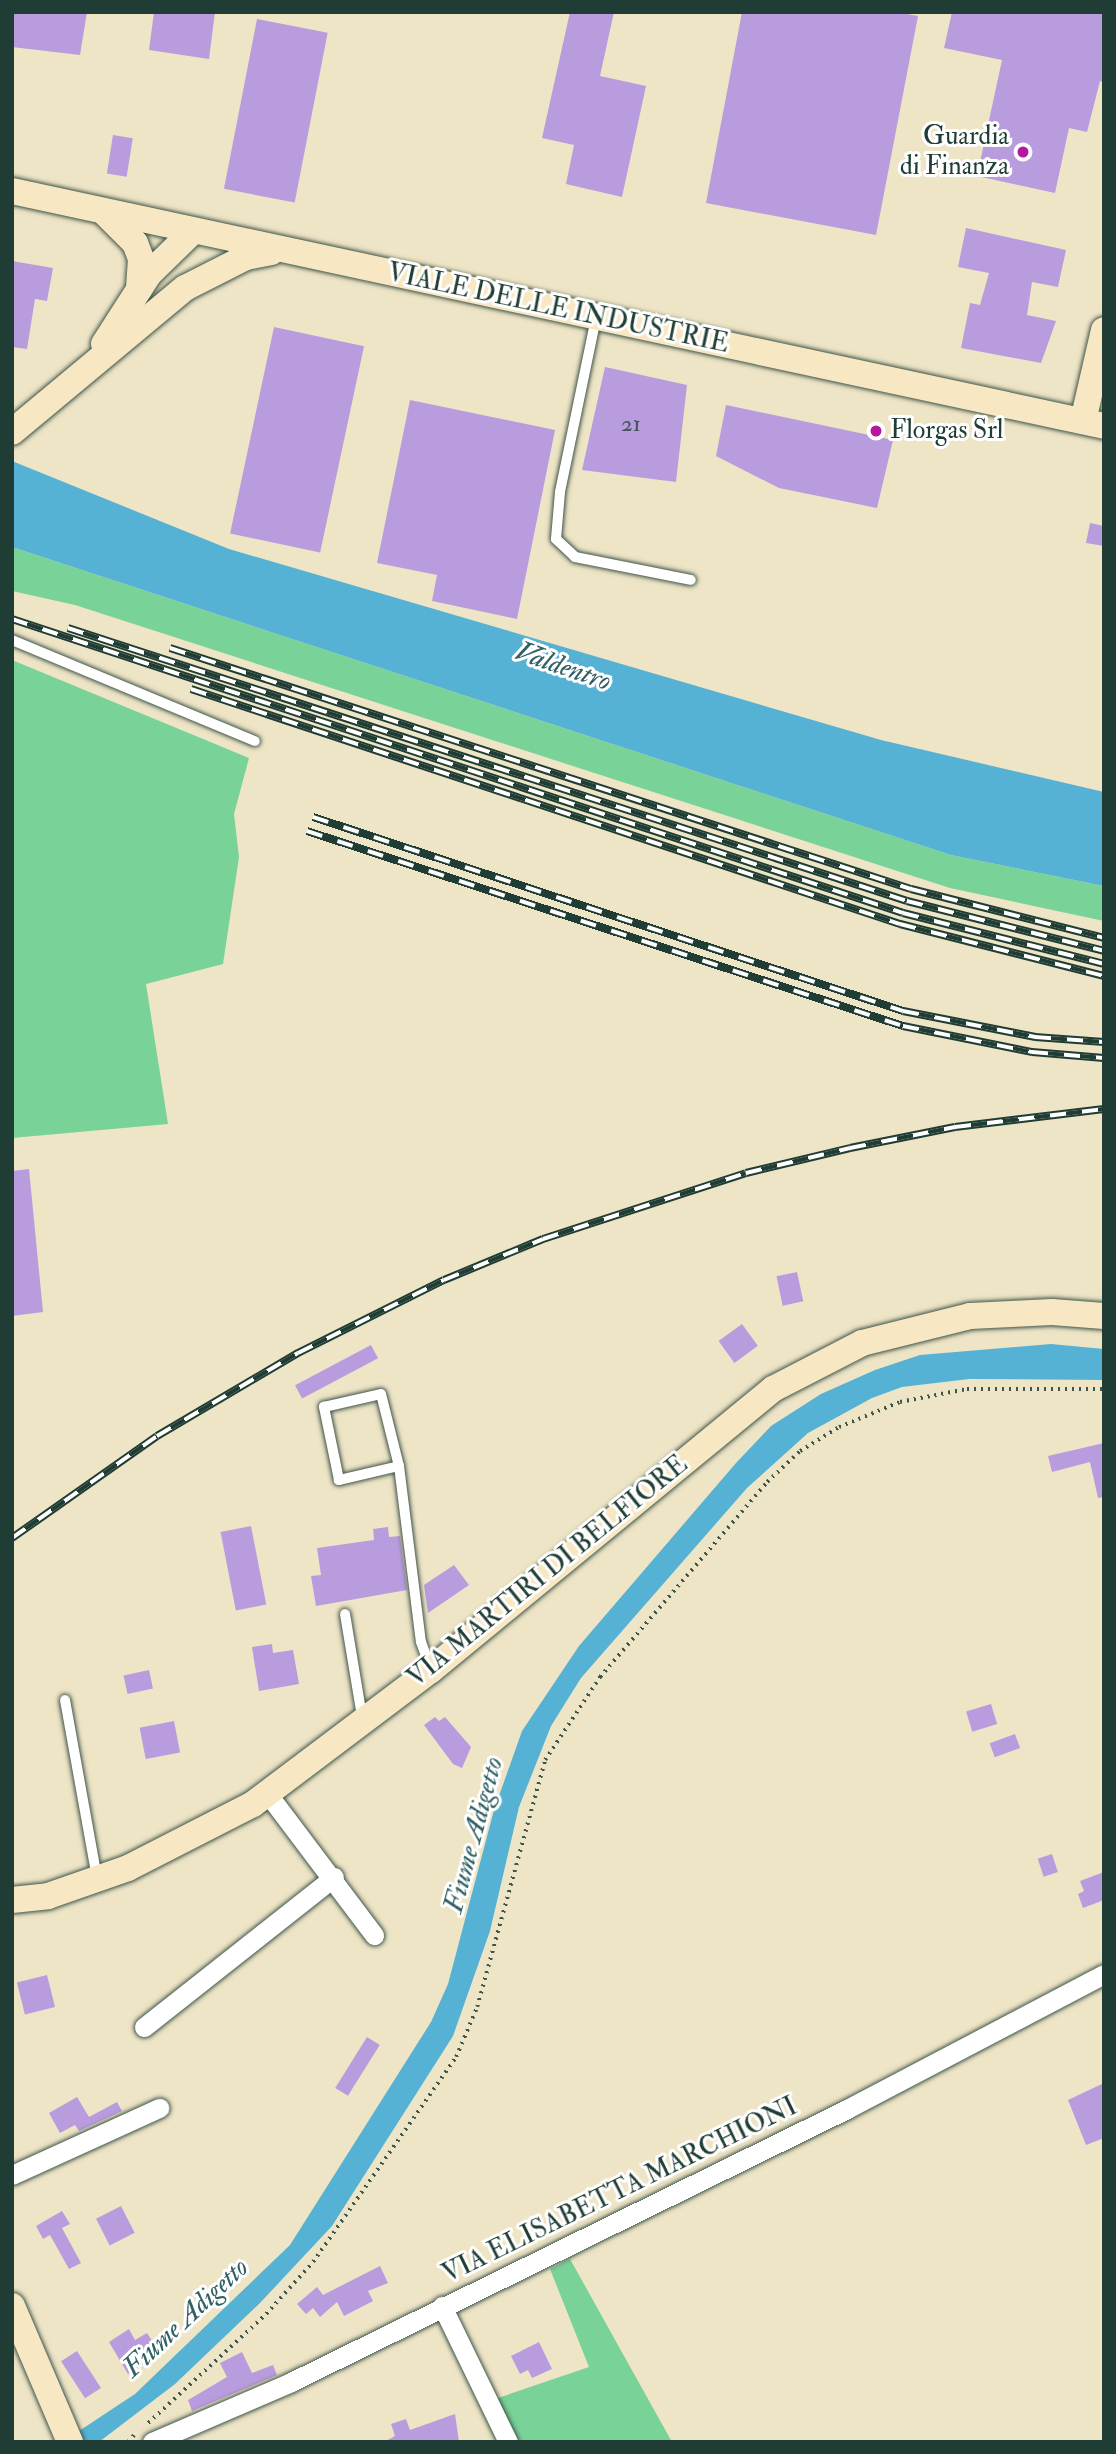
<!DOCTYPE html>
<html>
<head>
<meta charset="utf-8">
<style>
	body { margin:0 }
	#map { position:relative; width:1116px; height:2454px; overflow:hidden; background:#eee4c6; font-family:"IM FELL Double Pica",serif }
	div>[style] { position:absolute }
	[style*='--x'] { left:calc(var(--x)*1px); top:calc(var(--y)*1px); width:calc(var(--w)*1px); rotate:calc(var(--a)*1deg) }
	.green>* { inset:0; background:#79d298 }
	.water>* { inset:0; background:#56b2d4 }
	.building>* { inset:0; background:#b99cde; transform-origin:0 0 }
	.path>* { height:3.5px; margin-top:-1.75px; transform-origin:0; background:repeating-linear-gradient(90deg,#3e564a 0 2px,transparent 0 7px) }
	.roads { filter:drop-shadow(0 0 2px #3e564a) drop-shadow(0 0 2px #3e564a) }
	.lane>* { height:10px; margin:-5px; padding:0 5px; transform-origin:5px; border-radius:5px; background:#fff }
	.street>* { height:19px; margin:-9.5px; padding:0 9.5px; transform-origin:9.5px; border-radius:9.5px; background:#fff }
	.secondary>* { height:26px; margin:-13px; padding:0 13px; transform-origin:13px; border-radius:13px; background:#f8e7c3 }
	.rail>* { height:8px; margin-top:-4px; transform-origin:0; background:repeating-linear-gradient(90deg,#fff 0 16px,#1f3d34 0 32px); box-sizing:border-box; border-block:2px solid #1f3d34 }
	.dots>* { width:19px; height:19px; translate:-50% -50%; box-sizing:border-box; border:4px solid #fff; border-radius:50% }
	span { translate:-50% -50%; white-space:nowrap; text-align:center; line-height:1.15; -webkit-text-stroke:6px #fff; paint-order:stroke }
	.number-label { font-size:23px; color:#46555e }
	.number-label span { -webkit-text-stroke-width:0 }
	.poi-label { font-size:26px; color:#1f3d34 }
	.right { translate:-100% -50%; text-align:right }
	.left { translate:0 -50%; text-align:left }
	.street-label { font-size:26px; color:#1f3d34 }
	.water-label { font-size:28px; color:#306064; font-style:italic }
	.frame { position:absolute; inset:0; border:14px solid #1f3d34; pointer-events:none }
</style>
</head>
<body>
<div id="map">
	<div class="green">
		<i style="clip-path:polygon(12px 547px,951px 855px,1104px 886px,1104px 921px,950px 888px,75px 605px,12px 591px)"></i>
		<i style="clip-path:polygon(12px 660px,249px 758px,234px 814px,239px 857px,223px 964px,146px 984px,168px 1124px,12px 1138px)"></i>
		<i style="clip-path:polygon(570px 2259px,672px 2442px,520px 2442px,495px 2399px,589px 2367px,550px 2269px)"></i>
	</div>
	<div class="water">
		<i style="clip-path:polygon(12px 461px,229px 549px,881px 740px,1104px 792px,1104px 886px,951px 855px,12px 547px)"></i>
		<i style="clip-path:polygon(1051px 1344px,1104px 1349px,1104px 1380px,969px 1379px,902px 1387px,872px 1398px,808px 1433px,747px 1488px,581px 1678px,551px 1726px,519px 1807px,490px 1931px,453px 2036px,332px 2226px,260px 2303px,175px 2384px,99px 2442px,79px 2442px,76px 2433px,135px 2394px,290px 2245px,431px 2022px,448px 1984px,494px 1810px,522px 1731px,579px 1646px,736px 1463px,771px 1426px,821px 1394px,875px 1370px,920px 1355px)"></i>
	</div>
	<div class="building">
		<i style="clip-path:polygon(12px 12px,87px 12px,80px 55px,12px 47px)"></i>
		<i style="clip-path:polygon(154px 12px,215px 12px,209px 59px,149px 50px)"></i>
		<i style="clip-path:polygon(570px 12px,614px 12px,600px 76px,646px 86px,622px 197px,566px 184px,574px 145px,542px 138px)"></i>
		<i style="clip-path:polygon(742px 12px,896px 12px,918px 16px,876px 235px,706px 203px)"></i>
		<i style="clip-path:polygon(952px 12px,1104px 12px,1104px 82px,1100px 81px,1087px 132px,1069px 128px,1055px 193px,977px 176px,1002px 60px,944px 48px)"></i>
		<i style="left:257px;top:19px;width:72px;height:173px;rotate:11deg"></i>
		<i style="left:113px;top:135px;width:20px;height:39px;rotate:9deg"></i>
		<i style="clip-path:polygon(966px 228px,1066px 250px,1058px 287px,1032px 282px,1027px 315px,1056px 321px,1041px 363px,961px 348px,970px 303px,980px 305px,989px 273px,958px 267px)"></i>
		<i style="clip-path:polygon(12px 261px,53px 268px,47px 301px,35px 299px,27px 349px,12px 347px)"></i>
		<i style="left:274px;top:327px;width:92px;height:211px;rotate:12deg"></i>
		<i style="clip-path:polygon(605px 367px,687px 385px,676px 482px,582px 470px)"></i>
		<i style="clip-path:polygon(410px 400px,555px 430px,517px 619px,432px 601px,437px 575px,377px 563px)"></i>
		<i style="clip-path:polygon(726px 405px,893px 440px,877px 508px,779px 488px,716px 456px)"></i>
		<i style="clip-path:polygon(1090px 523px,1104px 526px,1104px 546px,1086px 543px)"></i>
		<i style="clip-path:polygon(29px 1169px,43px 1312px,12px 1316px,12px 1171px)"></i>
		<i style="left:797px;top:1272px;width:30px;height:21px;rotate:78deg"></i>
		<i style="left:742px;top:1324px;width:27px;height:29px;rotate:54deg"></i>
		<i style="left:371px;top:1345px;width:15px;height:86px;rotate:62deg"></i>
		<i style="clip-path:polygon(1104px 1443px,1104px 1497px,1098px 1498px,1090px 1462px,1052px 1472px,1048px 1456px)"></i>
		<i style="left:251px;top:1526px;width:80px;height:31px;rotate:79deg"></i>
		<i style="clip-path:polygon(388px 1527px,389px 1537px,400px 1536px,407px 1590px,316px 1606px,311px 1576px,321px 1575px,317px 1548px,374px 1540px,373px 1529px)"></i>
		<i style="clip-path:polygon(454px 1565px,469px 1585px,428px 1613px,424px 1585px)"></i>
		<i style="clip-path:polygon(272px 1644px,273px 1653px,293px 1650px,299px 1684px,259px 1691px,252px 1647px)"></i>
		<i style="left:149px;top:1670px;width:19px;height:26px;rotate:78deg"></i>
		<i style="left:991px;top:1704px;width:21px;height:26px;rotate:73deg"></i>
		<i style="clip-path:polygon(435px 1717px,439px 1721px,445px 1717px,471px 1747px,462px 1768px,453px 1764px,424px 1725px)"></i>
		<i style="left:174px;top:1721px;width:32px;height:35px;rotate:79deg"></i>
		<i style="left:1015px;top:1734px;width:15px;height:27px;rotate:70deg"></i>
		<i style="left:1052px;top:1854px;width:19px;height:15px;rotate:72deg"></i>
		<i style="clip-path:polygon(1104px 1872px,1104px 1900px,1083px 1908px,1078px 1894px,1084px 1891px,1080px 1881px)"></i>
		<i style="left:47px;top:1975px;width:33px;height:31px;rotate:76deg"></i>
		<i style="left:367px;top:2037px;width:15px;height:60px;rotate:32deg"></i>
		<i style="clip-path:polygon(1104px 2083px,1104px 2138px,1086px 2145px,1068px 2100px)"></i>
		<i style="clip-path:polygon(77px 2097px,89px 2117px,117px 2102px,122px 2111px,79px 2131px,75px 2125px,60px 2133px,49px 2113px)"></i>
		<i style="left:121px;top:2206px;width:30px;height:28px;rotate:63deg"></i>
		<i style="clip-path:polygon(62px 2211px,70px 2224px,62px 2228px,81px 2263px,69px 2269px,50px 2235px,43px 2239px,36px 2226px)"></i>
		<i style="clip-path:polygon(380px 2266px,388px 2283px,368px 2291px,373px 2301px,344px 2316px,337px 2302px,320px 2317px,313px 2308px,306px 2314px,297px 2304px,317px 2287px,323px 2295px)"></i>
		<i style="clip-path:polygon(129px 2329px,135px 2340px,147px 2333px,160px 2353px,128px 2374px,109px 2342px)"></i>
		<i style="clip-path:polygon(539px 2342px,552px 2369px,532px 2378px,528px 2370px,520px 2374px,511px 2356px)"></i>
		<i style="left:77px;top:2351px;width:44px;height:19px;rotate:57deg"></i>
		<i style="clip-path:polygon(242px 2352px,252px 2373px,273px 2365px,277px 2375px,192px 2411px,188px 2400px,227px 2377px,220px 2363px)"></i>
		<i style="clip-path:polygon(455px 2414px,459px 2442px,384px 2442px,395px 2436px,391px 2424px,406px 2419px,410px 2430px)"></i>
	</div>
	<div class="path">
		<i style="--x:148;--y:2423;--w:161;--a:-42.7"></i>
		<i style="--x:266;--y:2314;--w:70;--a:-47.9"></i>
		<i style="--x:313;--y:2262;--w:250;--a:-55.1"></i>
		<i style="--x:456;--y:2057;--w:54;--a:-67.2"></i>
		<i style="--x:477;--y:2007;--w:256;--a:-74.6"></i>
		<i style="--x:545;--y:1760;--w:100;--a:-56.5"></i>
		<i style="--x:600;--y:1677;--w:257;--a:-49.4"></i>
		<i style="--x:767;--y:1482;--w:45;--a:-43.2"></i>
		<i style="--x:800;--y:1451;--w:46;--a:-31.6"></i>
		<i style="--x:839;--y:1427;--w:66;--a:-22.3"></i>
		<i style="--x:900;--y:1402;--w:68;--a:-11"></i>
		<i style="--x:967;--y:1389;--w:137;--a:0"></i>
		<i style="--x:128;--y:2442;--w:9;--a:-49"></i>
	</div>
	<div class="roads">
		<div class="lane">
			<i style="--x:596;--y:318;--w:178;--a:101.7"></i>
			<i style="--x:560;--y:492;--w:47;--a:94.9"></i>
			<i style="--x:556;--y:539;--w:26;--a:43"></i>
			<i style="--x:575;--y:557;--w:118;--a:11.2"></i>
			<i style="--x:12;--y:640;--w:263;--a:22.6"></i>
			<i style="--x:399;--y:1466;--w:62;--a:166.9"></i>
			<i style="--x:339;--y:1480;--w:75;--a:-101.6"></i>
			<i style="--x:324;--y:1407;--w:58;--a:-12.8"></i>
			<i style="--x:381;--y:1394;--w:74;--a:76"></i>
			<i style="--x:399;--y:1466;--w:177;--a:82.9"></i>
			<i style="--x:421;--y:1642;--w:29;--a:70"></i>
			<i style="--x:345;--y:1614;--w:104;--a:80.6"></i>
			<i style="--x:65;--y:1700;--w:181;--a:79.8"></i>
		</div>
		<div class="street">
			<i style="--x:267;--y:1793;--w:178;--a:53"></i>
			<i style="--x:144;--y:2027;--w:242;--a:-38.3"></i>
			<i style="--x:12;--y:2175;--w:162;--a:-24.5"></i>
			<i style="--x:442;--y:2306;--w:151;--a:64.1"></i>
			<i style="--x:152;--y:2442;--w:151;--a:-23.3"></i>
			<i style="--x:291;--y:2382;--w:619;--a:-26.15"></i>
			<i style="--x:847;--y:2109;--w:290;--a:-27.7"></i>
		</div>
		<div class="secondary">
			<i style="--x:12;--y:191;--w:1117;--a:12.14"></i>
			<i style="--x:103;--y:211;--w:45;--a:45"></i>
			<i style="--x:135;--y:243;--w:17;--a:69"></i>
			<i style="--x:141;--y:259;--w:30;--a:94"></i>
			<i style="--x:104;--y:344;--w:83;--a:-57.3"></i>
			<i style="--x:149;--y:274;--w:62;--a:-44.3"></i>
			<i style="--x:1083;--y:421;--w:93;--a:-77"></i>
			<i style="--x:12;--y:432;--w:225;--a:-39.8"></i>
			<i style="--x:185;--y:288;--w:68;--a:-26.9"></i>
			<i style="--x:246;--y:257;--w:26;--a:-11"></i>
			<i style="--x:12;--y:1900;--w:36;--a:-6"></i>
			<i style="--x:48;--y:1896;--w:85;--a:-19.3"></i>
			<i style="--x:128;--y:1868;--w:140;--a:-27.1"></i>
			<i style="--x:253;--y:1804;--w:223;--a:-37"></i>
			<i style="--x:431;--y:1670;--w:443;--a:-39.4"></i>
			<i style="--x:773;--y:1389;--w:100;--a:-27.3"></i>
			<i style="--x:862;--y:1343;--w:111;--a:-14"></i>
			<i style="--x:970;--y:1316;--w:82;--a:-2.8"></i>
			<i style="--x:1052;--y:1312;--w:52;--a:4.4"></i>
			<i style="--x:12;--y:2306;--w:148;--a:66.9"></i>
		</div>
	</div>
	<div class="rail">
		<i style="--x:12;--y:619;--w:938;--a:18.26"></i>
		<i style="--x:903;--y:913;--w:207;--a:14.2"></i>
		<i style="--x:68;--y:628;--w:882;--a:18.02"></i>
		<i style="--x:907;--y:901;--w:203;--a:14.2"></i>
		<i style="--x:170;--y:648;--w:779;--a:18.02"></i>
		<i style="--x:911;--y:889;--w:199;--a:14.2"></i>
		<i style="--x:191;--y:689;--w:747;--a:18.34"></i>
		<i style="--x:900;--y:924;--w:211;--a:14.3"></i>
		<i style="--x:313;--y:817;--w:621;--a:18.2"></i>
		<i style="--x:903;--y:1011;--w:135;--a:11.1"></i>
		<i style="--x:1035;--y:1037;--w:69;--a:4.1"></i>
		<i style="--x:307;--y:831;--w:627;--a:18.12"></i>
		<i style="--x:903;--y:1026;--w:132;--a:11.4"></i>
		<i style="--x:1032;--y:1052;--w:72;--a:4.8"></i>
		<i style="--x:12;--y:1538;--w:177;--a:-35.1"></i>
		<i style="--x:157;--y:1436;--w:164;--a:-30.5"></i>
		<i style="--x:298;--y:1353;--w:163;--a:-26.6"></i>
		<i style="--x:444;--y:1280;--w:107;--a:-22.5"></i>
		<i style="--x:543;--y:1239;--w:213;--a:-18"></i>
		<i style="--x:746;--y:1173;--w:107;--a:-13.5"></i>
		<i style="--x:850;--y:1148;--w:107;--a:-11.3"></i>
		<i style="--x:955;--y:1127;--w:150;--a:-6.9"></i>
	</div>
	<div class="dots">
		<i style="left:1023px;top:152px;background:#b5179e"></i>
		<i style="left:876px;top:431px;background:#b5179e"></i>
	</div>
	<div class="number-label">
		<span style="left:631px;top:424px">21</span>
	</div>
	<div class="poi-label">
		<span class="right" style="left:1009px;top:152px">Guardia<br>di Finanza</span>
		<span class="left" style="left:890px;top:431px">Florgas Srl</span>
	</div>
	<div class="street-label">
		<span style="left:558px;top:309px;rotate:12deg">VIALE DELLE INDUSTRIE</span>
		<span style="left:548px;top:1572px;rotate:-39deg">VIA MARTIRI DI BELFIORE</span>
		<span style="left:620px;top:2191px;rotate:-26deg">VIA ELISABETTA MARCHIONI</span>
	</div>
	<div class="water-label">
		<span style="left:563px;top:667px;rotate:19deg">Valdentro</span>
		<span style="left:474px;top:1835px;rotate:-75deg">Fiume Adigetto</span>
		<span style="left:186px;top:2318px;rotate:-43deg">Fiume Adigetto</span>
	</div>
	<div class="frame"></div>
</div>
</body>
</html>
